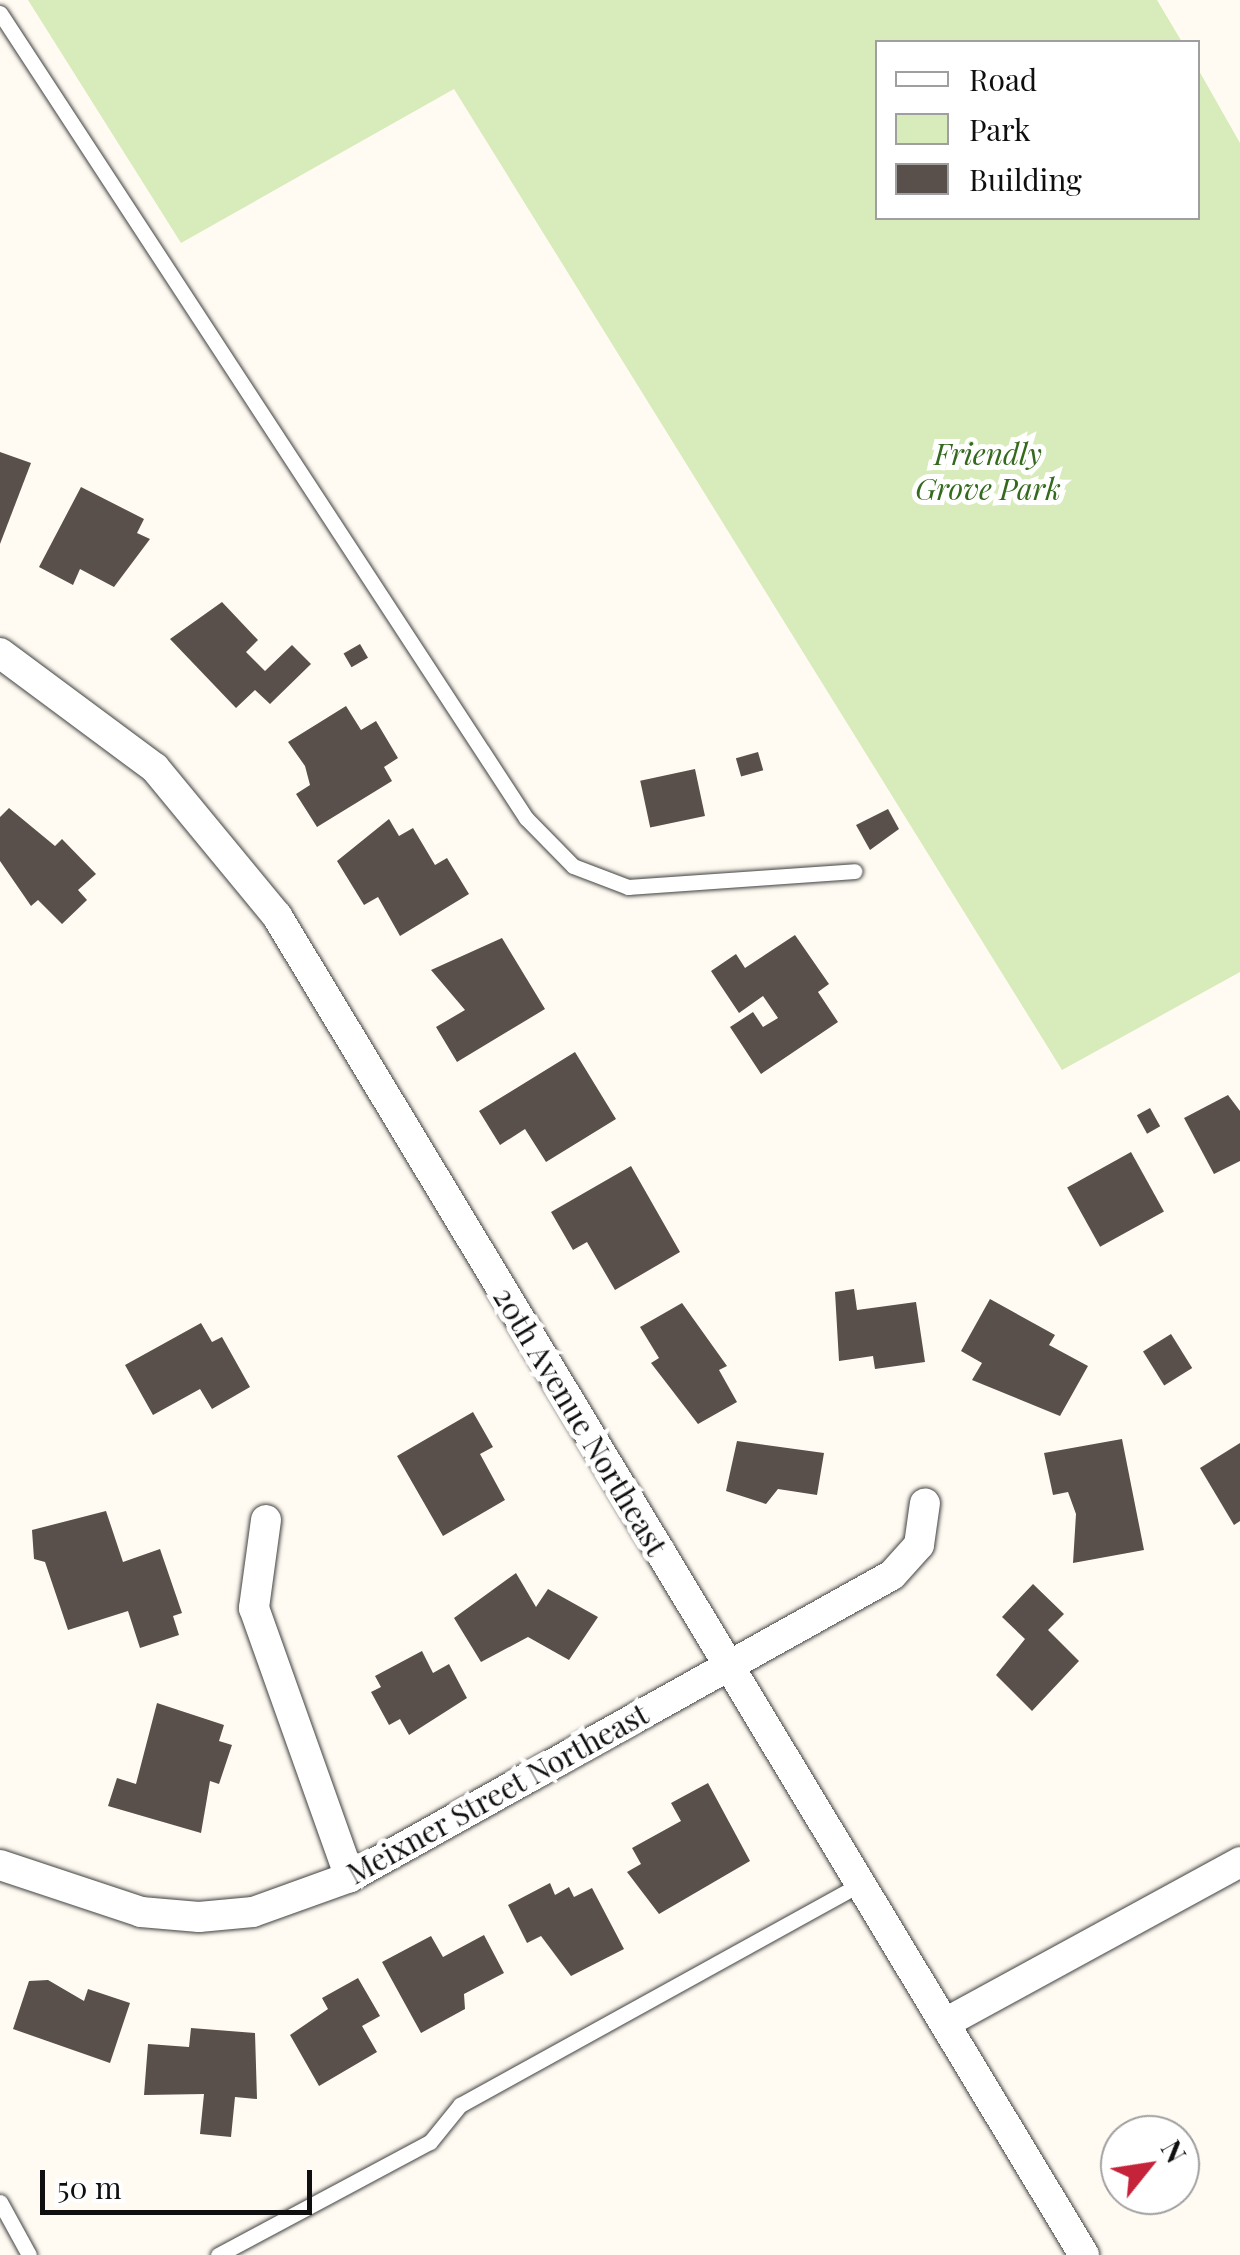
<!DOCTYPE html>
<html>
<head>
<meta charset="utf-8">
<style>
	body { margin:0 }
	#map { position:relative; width:1240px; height:2255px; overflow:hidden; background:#fffbf2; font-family:"Playfair Display",serif }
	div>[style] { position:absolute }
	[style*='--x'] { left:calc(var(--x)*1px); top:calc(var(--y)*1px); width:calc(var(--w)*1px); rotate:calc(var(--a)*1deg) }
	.green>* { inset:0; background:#d8ebba }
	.building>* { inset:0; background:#594f4b; transform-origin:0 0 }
	.roads { filter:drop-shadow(0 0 2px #424242) drop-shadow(0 0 2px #424242) }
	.service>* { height:15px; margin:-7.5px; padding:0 7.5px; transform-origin:7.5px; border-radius:7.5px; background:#fff }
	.minor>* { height:30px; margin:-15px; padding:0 15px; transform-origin:15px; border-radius:15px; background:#fff }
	span { translate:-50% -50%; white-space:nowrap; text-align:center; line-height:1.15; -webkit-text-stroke:10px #fff; paint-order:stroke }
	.park-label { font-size:30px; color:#346a1d; font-style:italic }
	.street-label { font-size:30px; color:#0f0f0f }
	.legend { position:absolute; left:875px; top:40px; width:325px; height:180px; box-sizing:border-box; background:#fff; border:2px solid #9f9f9f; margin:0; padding:12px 18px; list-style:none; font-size:30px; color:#0f0f0f }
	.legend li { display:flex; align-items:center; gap:20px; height:50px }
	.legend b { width:50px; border:2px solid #9f9f9f }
	.north { position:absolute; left:1100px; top:2115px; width:100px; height:100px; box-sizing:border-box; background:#fff; border:2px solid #9f9f9f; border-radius:50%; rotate:60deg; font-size:28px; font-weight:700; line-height:40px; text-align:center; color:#0f0f0f }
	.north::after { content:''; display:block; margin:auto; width:35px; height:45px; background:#c42339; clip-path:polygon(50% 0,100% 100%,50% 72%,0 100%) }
	.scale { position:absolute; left:40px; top:2170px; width:272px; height:45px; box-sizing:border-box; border:5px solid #0f0f0f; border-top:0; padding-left:12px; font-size:30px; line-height:35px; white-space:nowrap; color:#0f0f0f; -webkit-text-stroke:8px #fff; paint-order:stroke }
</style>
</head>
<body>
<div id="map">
	<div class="green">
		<i style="clip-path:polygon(28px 0,1157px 0,1182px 42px,878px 42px,878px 218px,1198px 218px,1198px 69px,1240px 143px,1240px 972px,1062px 1070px,454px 89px,181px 243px)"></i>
	</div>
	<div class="building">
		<i style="clip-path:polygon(0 452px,31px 463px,0 544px)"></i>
		<i style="clip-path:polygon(81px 487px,144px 519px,137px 533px,150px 539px,114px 587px,80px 569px,73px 585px,39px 567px)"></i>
		<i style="clip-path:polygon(222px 602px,258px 640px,246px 652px,265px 671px,292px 645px,311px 664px,270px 704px,255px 690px,236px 708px,170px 639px)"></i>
		<i style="left:360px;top:644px;width:16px;height:19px;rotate:60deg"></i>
		<i style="clip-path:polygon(346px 706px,361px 730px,376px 721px,398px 758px,384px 767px,392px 781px,317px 827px,296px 794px,310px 785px,305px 766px,288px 742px)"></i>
		<i style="left:758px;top:752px;width:19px;height:23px;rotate:74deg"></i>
		<i style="left:695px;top:769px;width:48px;height:56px;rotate:78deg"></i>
		<i style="clip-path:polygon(9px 808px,55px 846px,62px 839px,96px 874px,78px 890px,87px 900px,62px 924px,38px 900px,31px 906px,0 861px,0 817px)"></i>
		<i style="clip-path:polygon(888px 809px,899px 829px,870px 850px,856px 825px)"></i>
		<i style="clip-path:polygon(389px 819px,399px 836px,413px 828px,435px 865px,447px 858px,469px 894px,400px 936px,378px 897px,364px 905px,337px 861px)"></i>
		<i style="clip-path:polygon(795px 935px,829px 984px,818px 992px,838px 1022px,761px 1074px,730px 1027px,753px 1012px,763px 1027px,778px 1018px,763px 996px,739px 1013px,711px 971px,736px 954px,745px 968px)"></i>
		<i style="clip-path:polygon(502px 938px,545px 1009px,457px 1062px,436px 1027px,465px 1010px,431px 970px)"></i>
		<i style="clip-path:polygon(575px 1052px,616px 1119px,546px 1162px,525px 1129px,500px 1145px,479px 1111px)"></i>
		<i style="clip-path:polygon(1228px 1095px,1240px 1111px,1240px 1161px,1214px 1174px,1184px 1118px)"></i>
		<i style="left:1150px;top:1108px;width:21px;height:15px;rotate:61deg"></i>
		<i style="left:1131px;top:1152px;width:68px;height:73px;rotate:61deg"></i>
		<i style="clip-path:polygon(631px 1166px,680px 1252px,615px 1290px,587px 1242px,573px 1250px,551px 1212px)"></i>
		<i style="clip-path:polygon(854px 1289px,857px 1310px,916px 1302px,925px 1362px,875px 1369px,873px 1356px,839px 1361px,835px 1292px)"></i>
		<i style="clip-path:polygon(990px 1299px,1055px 1335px,1049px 1345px,1088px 1366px,1060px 1416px,972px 1380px,982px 1363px,961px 1351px)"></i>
		<i style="clip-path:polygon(682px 1303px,727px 1366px,719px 1370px,737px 1402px,698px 1424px,651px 1363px,659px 1358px,640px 1327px)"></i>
		<i style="clip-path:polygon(201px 1323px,212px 1342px,222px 1337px,250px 1387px,212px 1409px,200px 1389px,153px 1415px,125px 1365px)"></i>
		<i style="left:1171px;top:1334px;width:40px;height:33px;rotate:58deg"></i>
		<i style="clip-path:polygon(473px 1412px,493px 1447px,480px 1454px,505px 1500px,443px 1536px,397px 1456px)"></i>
		<i style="clip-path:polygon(1122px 1439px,1144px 1550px,1073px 1563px,1076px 1514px,1068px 1492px,1053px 1495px,1044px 1453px)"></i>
		<i style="clip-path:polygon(737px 1441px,824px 1453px,817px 1495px,778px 1489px,766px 1504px,726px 1491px)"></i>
		<i style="clip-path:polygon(1240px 1443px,1240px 1521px,1234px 1525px,1200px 1468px)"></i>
		<i style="clip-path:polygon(106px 1511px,123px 1562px,160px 1549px,182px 1613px,173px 1616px,179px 1635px,140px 1648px,128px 1611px,68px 1630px,45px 1562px,34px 1559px,32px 1530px)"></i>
		<i style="clip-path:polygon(516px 1573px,536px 1607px,548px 1589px,598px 1617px,569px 1660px,528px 1637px,481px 1662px,454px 1618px)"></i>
		<i style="clip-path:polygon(1033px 1584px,1064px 1614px,1048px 1630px,1079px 1661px,1032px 1711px,996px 1675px,1025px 1639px,1002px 1617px)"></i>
		<i style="clip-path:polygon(422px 1651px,433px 1673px,449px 1664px,467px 1698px,409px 1735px,400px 1719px,389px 1725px,371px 1692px,381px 1687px,375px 1676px)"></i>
		<i style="clip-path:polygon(157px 1703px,224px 1725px,219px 1741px,232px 1745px,219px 1784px,210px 1781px,201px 1833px,108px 1806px,117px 1778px,136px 1784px)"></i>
		<i style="clip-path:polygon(708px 1783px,750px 1861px,659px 1914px,627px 1872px,641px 1864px,632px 1848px,681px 1821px,671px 1803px)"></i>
		<i style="clip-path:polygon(550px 1883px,555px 1895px,569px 1887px,574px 1897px,592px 1888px,624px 1949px,571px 1976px,541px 1936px,527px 1943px,508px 1905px)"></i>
		<i style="clip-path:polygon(484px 1935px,504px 1973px,464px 1994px,465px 2009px,421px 2033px,382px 1962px,431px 1936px,443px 1957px)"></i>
		<i style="clip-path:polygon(358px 1978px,380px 2016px,362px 2026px,377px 2052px,319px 2086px,290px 2035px,328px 2009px,322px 1998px)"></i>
		<i style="clip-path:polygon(48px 1980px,84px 2001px,88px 1989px,130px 2003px,110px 2063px,13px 2029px,29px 1981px)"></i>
		<i style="clip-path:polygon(191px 2028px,255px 2033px,257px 2099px,235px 2097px,231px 2137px,200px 2134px,204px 2094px,144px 2095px,148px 2044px,189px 2047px)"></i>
	</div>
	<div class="roads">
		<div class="service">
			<i style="--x:0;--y:13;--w:962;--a:56.84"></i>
			<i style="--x:526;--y:818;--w:67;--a:45.6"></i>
			<i style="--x:573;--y:866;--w:59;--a:20.9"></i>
			<i style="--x:628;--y:887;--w:227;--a:-4"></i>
			<i style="--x:0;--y:2202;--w:60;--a:61.3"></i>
			<i style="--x:218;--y:2255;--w:240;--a:-28.1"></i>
			<i style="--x:430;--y:2142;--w:48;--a:-51"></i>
			<i style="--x:460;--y:2105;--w:459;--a:-28.9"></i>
		</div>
		<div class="minor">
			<i style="--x:0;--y:653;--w:193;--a:36.6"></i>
			<i style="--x:155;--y:768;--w:192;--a:50.5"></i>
			<i style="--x:277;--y:916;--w:1563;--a:58.92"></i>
			<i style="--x:266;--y:1520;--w:89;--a:97.8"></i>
			<i style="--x:254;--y:1608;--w:286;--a:70.4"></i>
			<i style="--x:0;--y:1865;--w:149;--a:18.4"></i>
			<i style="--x:141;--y:1912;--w:58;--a:4.9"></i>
			<i style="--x:199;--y:1917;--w:54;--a:-5.3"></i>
			<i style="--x:253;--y:1912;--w:103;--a:-19.8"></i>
			<i style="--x:350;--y:1877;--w:620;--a:-29.13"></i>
			<i style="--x:892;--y:1575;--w:40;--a:-48"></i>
			<i style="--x:919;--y:1545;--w:42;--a:-81.9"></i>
			<i style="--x:947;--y:2022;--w:334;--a:-28.6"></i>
		</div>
	</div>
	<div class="park-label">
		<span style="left:988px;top:470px">Friendly<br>Grove Park</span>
	</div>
	<div class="street-label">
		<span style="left:581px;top:1421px;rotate:59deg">20th Avenue Northeast</span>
		<span style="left:497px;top:1793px;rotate:-29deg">Meixner Street Northeast</span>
	</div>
	<ul class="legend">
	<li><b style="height:12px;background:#fff"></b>Road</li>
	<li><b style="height:28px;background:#d8ebba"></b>Park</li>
	<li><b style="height:28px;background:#594f4b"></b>Building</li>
	</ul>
	<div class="north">N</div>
	<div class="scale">50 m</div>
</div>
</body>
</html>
